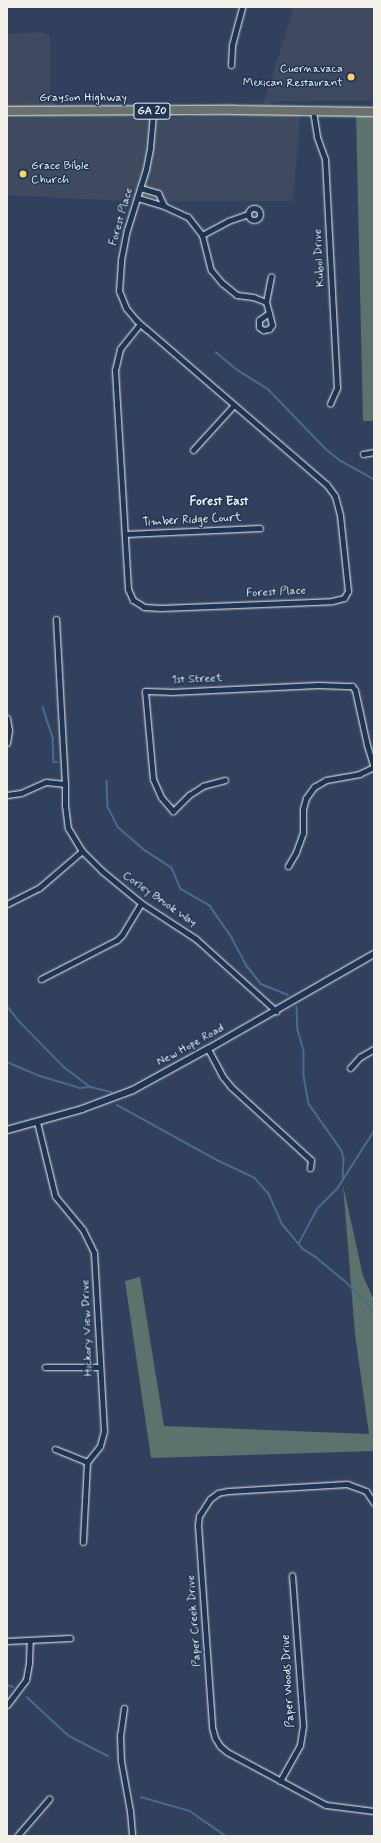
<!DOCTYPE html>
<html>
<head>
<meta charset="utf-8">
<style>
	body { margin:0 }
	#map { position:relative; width:381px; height:1843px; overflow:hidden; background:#31415d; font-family:Mynerve,sans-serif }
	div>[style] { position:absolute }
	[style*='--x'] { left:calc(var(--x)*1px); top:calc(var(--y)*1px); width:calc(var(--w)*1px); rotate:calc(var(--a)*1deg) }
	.built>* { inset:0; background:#3f4a61 }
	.green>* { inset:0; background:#5c726d }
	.stream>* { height:1.5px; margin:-0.75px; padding:0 0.75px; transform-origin:0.75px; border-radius:0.75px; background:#456d8d }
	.roads { filter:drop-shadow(0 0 1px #f4f1e8) drop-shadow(0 0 1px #f4f1e8) }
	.minor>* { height:5px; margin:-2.5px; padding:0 2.5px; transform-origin:2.5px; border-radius:2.5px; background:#1d3557 }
	.minor>.ring { margin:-2.5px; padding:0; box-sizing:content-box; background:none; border:5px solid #1d3557; border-radius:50% }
	.tertiary>* { height:6px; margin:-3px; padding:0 3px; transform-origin:3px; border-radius:3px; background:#1d3557 }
	.primary>* { height:8px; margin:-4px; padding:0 4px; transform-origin:4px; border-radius:4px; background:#6c706d }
	.dots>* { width:11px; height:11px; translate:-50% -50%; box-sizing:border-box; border:2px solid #1d3557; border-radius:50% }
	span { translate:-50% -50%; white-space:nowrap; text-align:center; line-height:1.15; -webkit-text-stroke:3px #1d3557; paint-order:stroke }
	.shield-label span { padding:1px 3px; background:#1d3557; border:1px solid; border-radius:3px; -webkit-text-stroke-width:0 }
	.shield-label { font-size:11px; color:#f4f1e8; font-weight:700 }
	.poi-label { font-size:12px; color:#f4f1e8 }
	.right { translate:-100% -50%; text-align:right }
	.left { translate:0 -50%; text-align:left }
	.street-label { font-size:12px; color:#f4f1e8 }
	.neighbourhood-label { font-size:13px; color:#f4f1e8; font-weight:700 }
	.frame { position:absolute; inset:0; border:8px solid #f4f1e8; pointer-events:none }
</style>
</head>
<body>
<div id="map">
	<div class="built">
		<i style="clip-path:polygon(294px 7px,374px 7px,374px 101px,281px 101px,263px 105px)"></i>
		<i style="clip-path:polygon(40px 32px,50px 36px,50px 96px,57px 108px,160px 119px,301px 108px,293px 201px,144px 202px,7px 195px,7px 34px)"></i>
	</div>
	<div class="green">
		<i style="clip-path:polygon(356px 111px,374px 112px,374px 421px,363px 421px)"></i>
		<i style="clip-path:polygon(343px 1185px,363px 1276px,374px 1300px,374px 1451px,151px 1458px,125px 1281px,140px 1277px,164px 1426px,369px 1434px,355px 1334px)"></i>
	</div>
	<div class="stream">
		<i style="--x:216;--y:352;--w:26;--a:40"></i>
		<i style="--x:236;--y:369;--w:38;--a:32"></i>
		<i style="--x:268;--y:389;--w:83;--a:46"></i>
		<i style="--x:326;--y:449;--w:19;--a:39"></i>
		<i style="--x:341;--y:461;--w:38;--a:29"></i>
		<i style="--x:43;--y:707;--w:33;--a:72"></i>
		<i style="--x:53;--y:738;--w:24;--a:88"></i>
		<i style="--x:54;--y:762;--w:3;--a:0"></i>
		<i style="--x:107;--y:781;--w:26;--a:88"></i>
		<i style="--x:108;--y:807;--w:22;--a:63"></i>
		<i style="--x:118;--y:827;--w:37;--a:41"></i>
		<i style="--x:146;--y:851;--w:31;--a:33"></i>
		<i style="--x:172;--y:868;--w:23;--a:67"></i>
		<i style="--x:181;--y:889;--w:34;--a:30"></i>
		<i style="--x:210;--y:906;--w:39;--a:55"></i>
		<i style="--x:232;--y:938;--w:32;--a:62"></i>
		<i style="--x:247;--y:966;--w:23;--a:52"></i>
		<i style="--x:261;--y:984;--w:29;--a:22"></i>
		<i style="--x:7;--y:1006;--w:22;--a:51"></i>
		<i style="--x:21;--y:1023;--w:62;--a:45.7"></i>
		<i style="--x:64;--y:1067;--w:34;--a:37"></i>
		<i style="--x:91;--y:1087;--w:21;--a:14"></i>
		<i style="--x:297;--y:1007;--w:23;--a:88"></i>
		<i style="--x:298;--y:1030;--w:22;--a:74"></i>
		<i style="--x:304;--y:1051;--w:25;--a:90"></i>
		<i style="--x:304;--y:1076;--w:28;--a:80"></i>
		<i style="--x:309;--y:1104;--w:57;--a:54.9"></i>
		<i style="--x:342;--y:1151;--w:8;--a:76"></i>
		<i style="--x:344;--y:1159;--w:18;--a:93"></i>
		<i style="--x:7;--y:1062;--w:33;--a:23"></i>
		<i style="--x:37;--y:1075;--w:45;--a:16.8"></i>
		<i style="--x:80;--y:1088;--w:10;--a:-6"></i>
		<i style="--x:117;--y:1105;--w:114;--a:28.8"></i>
		<i style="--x:217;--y:1160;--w:42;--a:25.3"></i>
		<i style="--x:255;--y:1178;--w:21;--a:49"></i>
		<i style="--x:269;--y:1194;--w:34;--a:66"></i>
		<i style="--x:283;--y:1225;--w:31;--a:50"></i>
		<i style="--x:303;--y:1249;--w:15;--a:32"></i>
		<i style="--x:316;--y:1257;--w:39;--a:40"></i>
		<i style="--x:346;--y:1282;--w:35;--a:46"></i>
		<i style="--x:370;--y:1307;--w:9;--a:63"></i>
		<i style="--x:299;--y:1243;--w:38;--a:-62"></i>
		<i style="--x:317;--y:1209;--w:28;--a:-45"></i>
		<i style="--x:337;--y:1189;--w:69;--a:-57.5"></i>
		<i style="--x:7;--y:1685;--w:6;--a:18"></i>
		<i style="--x:27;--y:1697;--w:57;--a:42.9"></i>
		<i style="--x:69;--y:1736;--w:44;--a:27.1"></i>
		<i style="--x:141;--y:1797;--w:51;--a:15.9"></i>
		<i style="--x:190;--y:1811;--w:44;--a:34.8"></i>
	</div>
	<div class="roads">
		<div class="minor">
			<i style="--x:231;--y:65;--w:20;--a:-87"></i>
			<i style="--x:232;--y:45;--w:39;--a:-75"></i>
			<i style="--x:313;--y:111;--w:26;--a:81"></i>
			<i style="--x:317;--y:137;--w:23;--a:70"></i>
			<i style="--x:325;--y:159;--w:229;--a:87"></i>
			<i style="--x:337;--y:388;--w:17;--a:114"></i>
			<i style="--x:140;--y:188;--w:19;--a:16"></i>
			<i style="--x:158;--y:193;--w:14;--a:65"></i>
			<i style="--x:138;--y:198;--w:27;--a:17"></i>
			<i style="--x:164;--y:206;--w:26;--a:25"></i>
			<i style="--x:188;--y:217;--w:23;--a:52"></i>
			<i style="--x:202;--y:235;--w:36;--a:76"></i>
			<i style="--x:211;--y:270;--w:17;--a:50"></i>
			<i style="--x:222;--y:283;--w:19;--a:39"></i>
			<i style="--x:237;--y:295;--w:16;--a:7"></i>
			<i style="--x:253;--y:297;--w:14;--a:21"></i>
			<i class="ring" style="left:248px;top:208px;width:7px;height:7px"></i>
			<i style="--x:202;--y:235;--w:30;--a:-28"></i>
			<i style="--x:228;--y:221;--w:21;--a:-19"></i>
			<i style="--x:269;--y:313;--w:12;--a:76"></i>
			<i style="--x:272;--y:325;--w:5;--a:127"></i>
			<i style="--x:269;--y:329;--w:6;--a:171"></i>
			<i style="--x:263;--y:330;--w:5;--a:-143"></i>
			<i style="--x:259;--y:327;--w:7;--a:-90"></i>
			<i style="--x:259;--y:320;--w:12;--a:-35"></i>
			<i style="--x:269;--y:313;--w:11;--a:-105"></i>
			<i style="--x:266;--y:302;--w:26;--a:-79"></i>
			<i style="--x:140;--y:324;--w:32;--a:129"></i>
			<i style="--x:120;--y:349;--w:22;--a:103"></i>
			<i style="--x:115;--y:370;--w:219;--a:86.6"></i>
			<i style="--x:128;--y:589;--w:12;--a:66"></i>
			<i style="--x:133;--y:600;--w:13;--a:32"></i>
			<i style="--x:144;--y:607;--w:17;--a:3"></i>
			<i style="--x:161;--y:608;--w:171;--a:-2.3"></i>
			<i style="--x:332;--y:601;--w:12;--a:-14"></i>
			<i style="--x:344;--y:598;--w:8;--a:-60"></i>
			<i style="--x:348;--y:591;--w:76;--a:-96"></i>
			<i style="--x:340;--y:515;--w:20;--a:-105"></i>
			<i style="--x:335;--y:496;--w:14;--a:-126"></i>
			<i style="--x:327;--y:485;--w:239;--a:-139.2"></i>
			<i style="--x:146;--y:329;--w:8;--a:-140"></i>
			<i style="--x:140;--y:324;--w:6;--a:-135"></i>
			<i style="--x:136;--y:320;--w:16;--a:-130"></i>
			<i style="--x:126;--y:308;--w:18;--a:-112"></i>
			<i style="--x:119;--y:291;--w:31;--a:-86"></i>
			<i style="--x:121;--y:260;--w:31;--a:-79"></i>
			<i style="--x:127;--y:230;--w:64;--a:-72.7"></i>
			<i style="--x:146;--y:169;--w:21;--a:-79"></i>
			<i style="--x:150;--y:148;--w:37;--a:-85"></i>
			<i style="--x:193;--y:450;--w:61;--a:-47.7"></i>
			<i style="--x:363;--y:454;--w:11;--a:-10"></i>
			<i style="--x:125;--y:534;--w:135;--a:-2.5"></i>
			<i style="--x:56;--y:619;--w:165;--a:86.9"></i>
			<i style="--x:65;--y:784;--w:21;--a:90"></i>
			<i style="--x:65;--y:805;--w:23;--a:83"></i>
			<i style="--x:68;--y:828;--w:27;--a:59"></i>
			<i style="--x:82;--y:851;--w:28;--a:45"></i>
			<i style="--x:102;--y:871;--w:50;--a:39.4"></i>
			<i style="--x:141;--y:903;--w:66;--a:33.2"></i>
			<i style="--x:196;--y:939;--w:108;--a:42"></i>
			<i style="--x:7;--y:718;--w:12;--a:81"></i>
			<i style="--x:9;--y:730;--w:13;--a:99"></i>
			<i style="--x:225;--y:780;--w:23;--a:165"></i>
			<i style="--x:203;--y:786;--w:17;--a:147"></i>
			<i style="--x:189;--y:795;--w:23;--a:135"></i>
			<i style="--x:173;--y:811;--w:18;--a:-131"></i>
			<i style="--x:161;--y:797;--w:20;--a:-114"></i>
			<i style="--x:153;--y:779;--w:88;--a:-95.2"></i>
			<i style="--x:145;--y:691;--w:25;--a:2"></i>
			<i style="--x:170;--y:692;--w:148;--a:-2.7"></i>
			<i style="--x:318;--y:685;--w:34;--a:2"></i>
			<i style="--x:352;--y:686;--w:5;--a:53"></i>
			<i style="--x:355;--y:690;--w:56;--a:77.7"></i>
			<i style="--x:367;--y:745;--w:24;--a:73"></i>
			<i style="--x:7;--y:795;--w:14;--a:-8"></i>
			<i style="--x:21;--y:793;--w:27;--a:-24"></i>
			<i style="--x:46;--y:782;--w:19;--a:6"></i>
			<i style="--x:288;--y:866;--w:16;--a:-60"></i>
			<i style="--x:296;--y:852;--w:20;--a:-70"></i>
			<i style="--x:303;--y:833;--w:24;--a:-90"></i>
			<i style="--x:303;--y:809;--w:11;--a:-75"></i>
			<i style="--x:306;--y:798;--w:14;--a:-54"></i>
			<i style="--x:314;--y:787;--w:14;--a:-30"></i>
			<i style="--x:326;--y:780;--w:34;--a:-10"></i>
			<i style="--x:359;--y:774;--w:17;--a:-25"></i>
			<i style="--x:7;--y:904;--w:36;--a:-27"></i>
			<i style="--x:39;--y:888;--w:57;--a:-40.7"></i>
			<i style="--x:41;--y:979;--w:85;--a:-27.2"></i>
			<i style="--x:117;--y:940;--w:7;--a:-45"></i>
			<i style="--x:122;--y:935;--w:37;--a:-59"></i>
			<i style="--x:208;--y:1049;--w:32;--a:62"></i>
			<i style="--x:223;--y:1077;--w:13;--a:51"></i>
			<i style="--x:231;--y:1087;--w:108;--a:42.4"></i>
			<i style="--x:311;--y:1160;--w:8;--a:97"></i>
			<i style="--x:350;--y:1068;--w:15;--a:-48"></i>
			<i style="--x:360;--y:1057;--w:16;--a:-30"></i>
			<i style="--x:37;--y:1122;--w:76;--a:76.3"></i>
			<i style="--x:55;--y:1196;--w:44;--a:50.5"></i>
			<i style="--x:83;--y:1230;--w:25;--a:64"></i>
			<i style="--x:94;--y:1253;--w:178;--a:86.8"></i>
			<i style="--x:104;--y:1431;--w:16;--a:105"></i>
			<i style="--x:100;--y:1446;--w:21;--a:129"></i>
			<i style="--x:87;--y:1462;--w:80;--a:92.9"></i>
			<i style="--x:45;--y:1367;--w:54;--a:0"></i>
			<i style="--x:55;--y:1449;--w:35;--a:22"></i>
			<i style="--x:374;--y:1503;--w:14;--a:-124"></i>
			<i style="--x:366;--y:1491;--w:20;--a:-160"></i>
			<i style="--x:347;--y:1484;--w:119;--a:176.6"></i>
			<i style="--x:228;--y:1491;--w:10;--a:169"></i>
			<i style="--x:218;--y:1493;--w:10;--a:143"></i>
			<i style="--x:210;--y:1499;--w:20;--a:123"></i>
			<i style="--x:199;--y:1516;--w:9;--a:96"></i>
			<i style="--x:198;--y:1525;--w:202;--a:86"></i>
			<i style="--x:212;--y:1727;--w:11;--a:75"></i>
			<i style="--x:215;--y:1738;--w:9;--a:58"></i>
			<i style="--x:220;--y:1746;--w:9;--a:41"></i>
			<i style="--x:227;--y:1752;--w:112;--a:28.2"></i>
			<i style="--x:326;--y:1805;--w:48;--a:7.1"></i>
			<i style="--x:7;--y:1641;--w:63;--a:-2.7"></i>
			<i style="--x:7;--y:1705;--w:31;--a:-53"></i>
			<i style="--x:26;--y:1680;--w:17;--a:-80"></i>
			<i style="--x:29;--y:1663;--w:23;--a:-88"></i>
			<i style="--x:124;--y:1708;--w:27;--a:98"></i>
			<i style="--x:120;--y:1735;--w:26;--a:88"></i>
			<i style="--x:121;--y:1761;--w:51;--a:79.8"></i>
			<i style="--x:130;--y:1811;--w:25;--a:85"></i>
			<i style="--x:280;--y:1781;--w:41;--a:-60.9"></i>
			<i style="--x:300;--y:1745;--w:20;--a:-81"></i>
			<i style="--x:303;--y:1725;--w:150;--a:-94.2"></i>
			<i style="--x:20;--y:1836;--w:2;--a:-153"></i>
			<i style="--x:18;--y:1835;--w:48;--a:-49.3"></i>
		</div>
		<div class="tertiary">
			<i style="--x:7;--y:1130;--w:78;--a:-15.6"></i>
			<i style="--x:82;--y:1109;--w:54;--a:-20.4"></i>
			<i style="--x:133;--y:1090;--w:85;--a:-28.7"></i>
			<i style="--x:208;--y:1049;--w:191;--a:-29.8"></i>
		</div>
		<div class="primary">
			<i style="--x:7;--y:111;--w:228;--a:-0.3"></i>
			<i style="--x:235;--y:110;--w:139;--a:0.8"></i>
		</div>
	</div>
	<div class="dots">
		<i style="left:351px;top:77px;background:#ffd166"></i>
		<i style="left:23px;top:174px;background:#ffd166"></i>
	</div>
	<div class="shield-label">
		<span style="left:152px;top:111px">GA 20</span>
	</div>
	<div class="poi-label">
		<span class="right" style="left:343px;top:77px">Cuernavaca<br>Mexican Restaurant</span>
		<span class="left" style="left:31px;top:174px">Grace Bible<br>Church</span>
	</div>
	<div class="street-label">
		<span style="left:83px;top:99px">Grayson Highway</span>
		<span style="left:122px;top:217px;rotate:-74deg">Forest Place</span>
		<span style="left:320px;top:258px;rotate:-93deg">Kubol Drive</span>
		<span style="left:192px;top:521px;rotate:-3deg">Timber Ridge Court</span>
		<span style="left:276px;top:593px;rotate:-3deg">Forest Place</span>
		<span style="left:197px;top:680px;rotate:-2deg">1st Street</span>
		<span style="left:159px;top:900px;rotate:35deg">Corley Brook Way</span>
		<span style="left:191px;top:1046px;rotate:-29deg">New Hope Road</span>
		<span style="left:88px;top:1328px;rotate:-92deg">Hickory View Drive</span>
		<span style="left:195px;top:1621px;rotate:-94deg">Paper Creek Drive</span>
		<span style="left:289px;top:1681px;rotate:-93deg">Paper Woods Drive</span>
	</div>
	<div class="neighbourhood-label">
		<span style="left:219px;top:502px">Forest East</span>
	</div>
	<div class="frame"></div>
</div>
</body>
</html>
